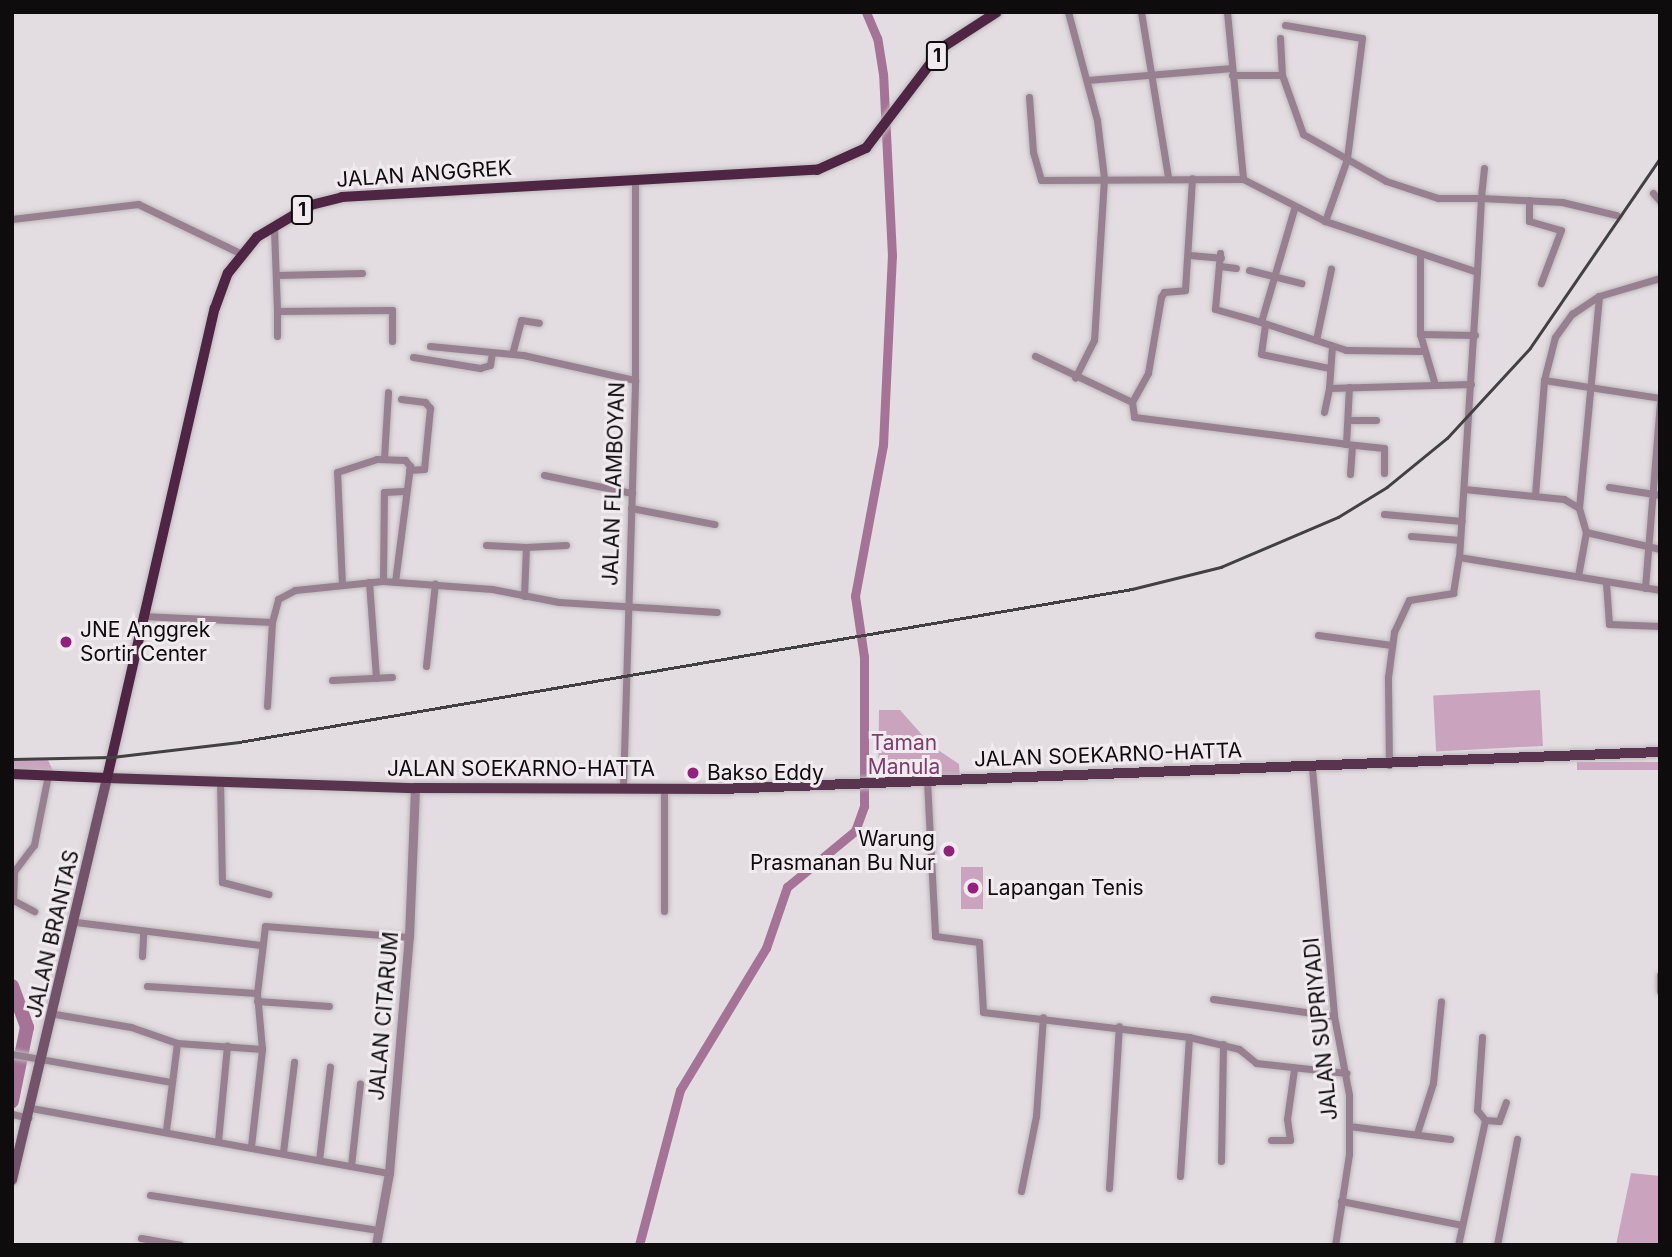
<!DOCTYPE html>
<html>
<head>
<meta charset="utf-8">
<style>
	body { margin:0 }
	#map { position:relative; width:1672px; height:1257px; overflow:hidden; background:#e3dde1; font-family:Inter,sans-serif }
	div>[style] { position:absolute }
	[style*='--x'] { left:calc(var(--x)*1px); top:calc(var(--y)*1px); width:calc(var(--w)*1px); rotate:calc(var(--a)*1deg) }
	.green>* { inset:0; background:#caa4bf; transform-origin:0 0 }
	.canal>* { height:9px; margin:-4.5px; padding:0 4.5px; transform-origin:4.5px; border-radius:4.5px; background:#a47396 }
	.river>* { height:14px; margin:-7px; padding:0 7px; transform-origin:7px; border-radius:7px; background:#a47396 }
	.roads { filter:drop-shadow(0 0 2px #bdb7bb) drop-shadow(0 0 2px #bdb7bb) }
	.minor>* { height:7px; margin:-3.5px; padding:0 3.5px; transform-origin:3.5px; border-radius:3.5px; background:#978090 }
	.tertiary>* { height:9px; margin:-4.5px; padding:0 4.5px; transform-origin:4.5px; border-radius:4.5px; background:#978090 }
	.secondary>* { height:10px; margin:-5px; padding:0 5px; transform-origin:5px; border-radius:5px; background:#73536a }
	.primary>* { height:10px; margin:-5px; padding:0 5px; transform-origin:5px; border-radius:5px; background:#59344f }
	.trunk>* { height:10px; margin:-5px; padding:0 5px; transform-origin:5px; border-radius:5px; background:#4e2644 }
	.rail>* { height:2.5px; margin:-1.25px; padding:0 1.25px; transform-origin:1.25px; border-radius:1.25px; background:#434042 }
	.dots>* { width:19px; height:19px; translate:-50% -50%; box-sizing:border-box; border:4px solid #f1ebef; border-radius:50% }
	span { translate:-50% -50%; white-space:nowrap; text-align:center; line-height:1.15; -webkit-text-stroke:6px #f1ebef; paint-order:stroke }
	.shield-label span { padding:2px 5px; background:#f1ebef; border:2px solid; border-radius:5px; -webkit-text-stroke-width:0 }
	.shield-label { font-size:19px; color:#0e0c0d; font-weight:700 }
	.street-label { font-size:21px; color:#0e0c0d }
	.poi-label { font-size:21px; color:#0e0c0d }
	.left { translate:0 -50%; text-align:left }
	.right { translate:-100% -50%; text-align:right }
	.park-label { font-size:21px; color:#7d3d6d }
	.frame { position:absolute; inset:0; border:14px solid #0e0c0d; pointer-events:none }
</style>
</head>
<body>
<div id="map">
	<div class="green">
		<i style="left:1540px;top:690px;width:56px;height:107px;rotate:87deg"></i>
		<i style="clip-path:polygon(879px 710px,900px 710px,932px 746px,959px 764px,960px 780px,878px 782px)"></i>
		<i style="clip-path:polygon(12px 759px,48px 760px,55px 775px,12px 773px)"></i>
		<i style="left:1660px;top:762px;width:8px;height:83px;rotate:90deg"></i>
		<i style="left:961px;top:867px;width:22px;height:42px"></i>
		<i style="clip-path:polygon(1631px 1173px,1660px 1176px,1660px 1245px,1616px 1245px)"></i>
	</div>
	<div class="canal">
		<i style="--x:639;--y:1245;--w:160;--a:-75.2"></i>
		<i style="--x:680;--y:1090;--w:166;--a:-58.8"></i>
		<i style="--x:766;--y:948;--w:65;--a:-71"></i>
		<i style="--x:787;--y:887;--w:88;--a:-39.5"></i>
		<i style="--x:855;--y:831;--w:27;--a:-70"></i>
		<i style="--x:864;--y:806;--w:149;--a:-90"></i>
		<i style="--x:864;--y:657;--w:62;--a:-98.4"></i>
		<i style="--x:855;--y:596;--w:154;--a:-79.5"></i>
		<i style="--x:883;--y:445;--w:189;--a:-87.3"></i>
		<i style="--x:892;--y:256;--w:182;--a:-92.8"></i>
		<i style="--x:883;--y:74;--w:36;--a:-99"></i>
		<i style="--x:877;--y:38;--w:28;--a:-113"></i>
	</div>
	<div class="river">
		<i style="--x:12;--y:986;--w:44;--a:69.9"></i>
		<i style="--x:27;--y:1027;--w:76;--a:101.5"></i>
	</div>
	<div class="roads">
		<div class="minor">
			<i style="--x:1068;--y:12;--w:112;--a:75"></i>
			<i style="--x:1097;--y:120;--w:58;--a:83.1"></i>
			<i style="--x:1104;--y:178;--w:162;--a:93.5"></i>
			<i style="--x:1094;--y:340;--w:42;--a:116.6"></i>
			<i style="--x:1141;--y:12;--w:167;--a:80.7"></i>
			<i style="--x:1227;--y:12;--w:168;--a:84.5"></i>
			<i style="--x:1285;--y:25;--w:78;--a:9.6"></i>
			<i style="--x:1362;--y:38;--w:122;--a:97.1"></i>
			<i style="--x:1347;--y:159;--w:66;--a:109.5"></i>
			<i style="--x:1280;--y:38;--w:37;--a:87"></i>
			<i style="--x:1232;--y:75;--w:50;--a:0"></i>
			<i style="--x:1282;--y:75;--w:63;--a:70.4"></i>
			<i style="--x:1303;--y:134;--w:95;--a:29.5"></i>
			<i style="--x:1386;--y:181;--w:55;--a:18.1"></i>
			<i style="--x:1438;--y:198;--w:43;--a:0"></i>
			<i style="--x:1481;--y:198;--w:74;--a:93.1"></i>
			<i style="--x:1088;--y:80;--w:144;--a:-4.8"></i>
			<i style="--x:1029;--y:97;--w:55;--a:85.8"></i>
			<i style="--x:1033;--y:152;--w:29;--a:74"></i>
			<i style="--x:1041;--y:180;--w:202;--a:-0.3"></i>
			<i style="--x:1243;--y:179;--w:92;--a:27.1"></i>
			<i style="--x:1325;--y:221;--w:160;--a:18.5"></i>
			<i style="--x:1477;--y:272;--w:286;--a:93.6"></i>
			<i style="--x:1459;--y:557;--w:204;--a:9.3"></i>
			<i style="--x:1484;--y:168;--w:30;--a:96"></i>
			<i style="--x:1481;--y:198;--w:81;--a:2.8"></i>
			<i style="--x:1562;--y:202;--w:56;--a:13.5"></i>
			<i style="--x:1653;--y:193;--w:11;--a:49"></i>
			<i style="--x:1529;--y:200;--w:21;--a:90"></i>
			<i style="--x:1529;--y:221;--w:33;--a:16"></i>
			<i style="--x:1561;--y:230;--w:57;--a:110.7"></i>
			<i style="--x:1294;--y:209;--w:118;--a:106.3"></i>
			<i style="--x:1261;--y:322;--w:89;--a:18.2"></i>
			<i style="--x:1346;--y:350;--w:77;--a:0.7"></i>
			<i style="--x:12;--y:219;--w:127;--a:-6.8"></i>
			<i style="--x:138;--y:204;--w:113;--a:25.7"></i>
			<i style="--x:274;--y:228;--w:83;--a:87.9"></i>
			<i style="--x:277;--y:311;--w:115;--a:-0.5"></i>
			<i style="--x:392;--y:310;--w:31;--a:90"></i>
			<i style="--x:1220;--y:253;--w:56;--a:95.1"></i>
			<i style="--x:1215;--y:309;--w:48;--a:15.8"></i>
			<i style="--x:1420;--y:254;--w:80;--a:90"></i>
			<i style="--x:1420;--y:334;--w:53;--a:73.6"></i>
			<i style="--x:1189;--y:255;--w:32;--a:5"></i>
			<i style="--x:1220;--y:266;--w:16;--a:7"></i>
			<i style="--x:1249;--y:270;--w:54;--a:14"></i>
			<i style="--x:277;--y:275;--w:85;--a:-1.3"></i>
			<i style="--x:1265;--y:325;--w:29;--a:98"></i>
			<i style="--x:1261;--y:354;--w:69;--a:11.6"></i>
			<i style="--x:1420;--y:334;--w:55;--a:1"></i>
			<i style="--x:277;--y:336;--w:25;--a:-90"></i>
			<i style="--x:1316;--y:340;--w:73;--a:-78.1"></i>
			<i style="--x:430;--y:346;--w:93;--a:5.5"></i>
			<i style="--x:523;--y:355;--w:115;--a:12.6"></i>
			<i style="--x:1332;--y:346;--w:42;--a:94.1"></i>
			<i style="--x:1329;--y:388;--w:142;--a:-1.6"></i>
			<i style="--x:512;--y:354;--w:35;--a:-75"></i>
			<i style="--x:521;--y:320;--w:18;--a:9"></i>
			<i style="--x:1035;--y:356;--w:107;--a:25.4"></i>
			<i style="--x:1132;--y:402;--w:15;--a:82"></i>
			<i style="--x:1134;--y:417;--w:208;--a:7.2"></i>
			<i style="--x:1340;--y:443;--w:6;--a:9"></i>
			<i style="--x:1346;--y:444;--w:57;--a:-87"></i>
			<i style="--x:413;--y:357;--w:68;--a:9.3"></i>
			<i style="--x:480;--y:368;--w:10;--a:-17"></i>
			<i style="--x:490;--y:365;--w:13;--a:-81"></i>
			<i style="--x:1544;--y:380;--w:117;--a:8.8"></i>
			<i style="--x:401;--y:399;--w:24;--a:7"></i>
			<i style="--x:425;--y:402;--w:8;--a:50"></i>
			<i style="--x:430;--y:408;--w:61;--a:95.6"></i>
			<i style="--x:424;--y:469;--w:15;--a:176"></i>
			<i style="--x:1132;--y:402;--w:33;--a:-61"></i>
			<i style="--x:1148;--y:373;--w:77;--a:-80.3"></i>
			<i style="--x:1161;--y:297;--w:6;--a:-59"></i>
			<i style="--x:1164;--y:292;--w:21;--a:-5"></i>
			<i style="--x:1185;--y:290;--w:112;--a:-86.4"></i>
			<i style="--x:1324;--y:412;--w:25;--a:-78"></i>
			<i style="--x:1348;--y:420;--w:28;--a:0"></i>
			<i style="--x:1346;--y:444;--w:38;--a:6"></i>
			<i style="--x:1384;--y:448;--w:25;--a:90"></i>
			<i style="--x:384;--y:458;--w:66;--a:-86.5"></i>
			<i style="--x:1350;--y:474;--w:29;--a:-86"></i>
			<i style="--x:544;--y:475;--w:90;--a:11.6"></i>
			<i style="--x:1609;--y:487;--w:52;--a:8.9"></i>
			<i style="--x:1464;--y:489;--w:100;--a:5.7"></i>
			<i style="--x:1564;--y:499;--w:17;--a:31"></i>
			<i style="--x:1579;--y:508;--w:25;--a:74"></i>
			<i style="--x:1586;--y:532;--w:76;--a:12.9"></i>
			<i style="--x:1535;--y:495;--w:115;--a:-85.5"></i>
			<i style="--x:1544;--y:380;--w:44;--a:-75.7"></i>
			<i style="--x:1555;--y:337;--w:29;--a:-54"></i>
			<i style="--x:1572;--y:314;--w:32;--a:-34"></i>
			<i style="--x:1599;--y:296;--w:64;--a:-16.4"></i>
			<i style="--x:631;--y:508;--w:85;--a:10.9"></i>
			<i style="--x:1579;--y:508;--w:213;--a:-84.6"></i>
			<i style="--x:1384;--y:514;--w:78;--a:5.1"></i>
			<i style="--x:1411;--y:536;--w:49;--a:4.7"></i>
			<i style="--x:486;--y:545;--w:40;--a:2.9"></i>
			<i style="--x:1578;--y:576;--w:45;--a:-79.7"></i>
			<i style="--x:383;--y:581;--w:89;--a:-89.4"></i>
			<i style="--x:384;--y:492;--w:20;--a:-3"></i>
			<i style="--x:369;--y:582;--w:96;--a:85.8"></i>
			<i style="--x:1606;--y:583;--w:41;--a:85.8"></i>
			<i style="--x:1609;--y:624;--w:51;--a:2.2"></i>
			<i style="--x:342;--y:585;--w:113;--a:-92.5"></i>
			<i style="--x:337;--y:472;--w:42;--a:-18"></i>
			<i style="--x:377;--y:459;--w:28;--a:2"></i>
			<i style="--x:405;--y:460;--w:8;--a:50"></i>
			<i style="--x:410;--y:466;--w:116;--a:97.4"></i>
			<i style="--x:1645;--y:588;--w:186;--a:-85.4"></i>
			<i style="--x:524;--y:596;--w:49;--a:-87.7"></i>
			<i style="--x:526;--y:547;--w:40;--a:-2.9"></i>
			<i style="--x:142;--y:616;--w:130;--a:2.6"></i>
			<i style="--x:272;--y:622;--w:24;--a:-75"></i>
			<i style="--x:278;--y:599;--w:19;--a:-28"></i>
			<i style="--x:295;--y:590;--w:88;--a:-5.8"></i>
			<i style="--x:383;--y:581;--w:109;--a:4.2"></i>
			<i style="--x:492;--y:589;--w:68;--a:11"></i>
			<i style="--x:559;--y:602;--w:158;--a:3.6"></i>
			<i style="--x:1318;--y:635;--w:74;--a:7.8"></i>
			<i style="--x:426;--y:666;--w:83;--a:-83.8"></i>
			<i style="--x:332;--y:680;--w:60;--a:-2.9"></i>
			<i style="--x:267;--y:706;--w:84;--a:-86.6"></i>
			<i style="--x:1389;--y:765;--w:88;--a:-90.7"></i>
			<i style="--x:1388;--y:677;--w:45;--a:-82.4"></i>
			<i style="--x:1394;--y:632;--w:35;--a:-65"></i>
			<i style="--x:1409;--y:600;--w:45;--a:-9"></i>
			<i style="--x:1453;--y:593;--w:36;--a:-81"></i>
			<i style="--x:1312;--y:768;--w:249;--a:84.9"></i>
			<i style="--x:1334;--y:1016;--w:80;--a:79.2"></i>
			<i style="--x:1349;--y:1095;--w:59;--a:90"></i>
			<i style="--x:1349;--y:1154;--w:92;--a:98.7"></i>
			<i style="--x:220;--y:781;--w:101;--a:88.9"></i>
			<i style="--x:222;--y:882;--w:48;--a:14.6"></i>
			<i style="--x:927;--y:781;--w:155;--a:87"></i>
			<i style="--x:935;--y:936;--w:44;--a:7.8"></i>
			<i style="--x:979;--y:942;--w:70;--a:86.7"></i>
			<i style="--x:983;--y:1012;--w:208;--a:6.9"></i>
			<i style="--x:1189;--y:1037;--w:51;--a:13.5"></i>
			<i style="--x:1239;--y:1049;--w:22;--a:39"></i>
			<i style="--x:1256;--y:1063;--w:91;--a:6.3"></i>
			<i style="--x:623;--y:789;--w:409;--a:-88.3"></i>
			<i style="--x:635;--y:380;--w:199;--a:-90"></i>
			<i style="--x:664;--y:790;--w:121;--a:90"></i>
			<i style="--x:14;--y:873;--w:27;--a:92"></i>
			<i style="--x:13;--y:900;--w:24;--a:28"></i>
			<i style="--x:12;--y:874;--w:36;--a:-53"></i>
			<i style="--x:34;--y:845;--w:71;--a:-78.7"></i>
			<i style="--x:76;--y:922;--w:186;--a:7.1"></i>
			<i style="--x:142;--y:956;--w:22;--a:-87"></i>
			<i style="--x:1660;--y:975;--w:16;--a:90"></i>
			<i style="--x:147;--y:986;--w:110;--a:3.6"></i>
			<i style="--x:1213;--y:999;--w:122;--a:8"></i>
			<i style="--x:257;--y:1001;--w:72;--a:4"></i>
			<i style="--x:55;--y:1014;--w:77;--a:9.7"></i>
			<i style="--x:131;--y:1027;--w:49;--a:19.2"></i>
			<i style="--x:1482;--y:1037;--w:73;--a:93.9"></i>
			<i style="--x:1477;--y:1110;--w:13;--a:51"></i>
			<i style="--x:12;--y:1054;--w:160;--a:10"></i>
			<i style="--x:31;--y:1108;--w:364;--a:10.3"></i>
			<i style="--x:12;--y:1114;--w:17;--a:13"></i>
			<i style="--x:1349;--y:1126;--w:102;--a:7.3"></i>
			<i style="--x:166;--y:1130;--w:88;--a:-82.8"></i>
			<i style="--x:177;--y:1043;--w:85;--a:4"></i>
			<i style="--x:262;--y:1049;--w:56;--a:-95.1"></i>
			<i style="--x:257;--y:993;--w:67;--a:-83.2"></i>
			<i style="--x:265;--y:926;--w:144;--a:4.4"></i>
			<i style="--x:1417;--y:1133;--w:52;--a:-72.3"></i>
			<i style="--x:1433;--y:1083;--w:82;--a:-84.4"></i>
			<i style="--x:1271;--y:1140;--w:19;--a:0"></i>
			<i style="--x:1290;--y:1140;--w:21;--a:-98"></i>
			<i style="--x:1287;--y:1119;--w:50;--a:-82"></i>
			<i style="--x:218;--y:1141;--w:96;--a:-84.6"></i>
			<i style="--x:251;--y:1146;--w:98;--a:-83.5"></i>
			<i style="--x:283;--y:1152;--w:91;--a:-83"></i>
			<i style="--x:319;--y:1160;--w:94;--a:-83.3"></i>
			<i style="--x:1221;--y:1161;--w:117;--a:-89"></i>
			<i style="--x:351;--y:1166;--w:83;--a:-83.8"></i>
			<i style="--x:1180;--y:1176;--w:139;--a:-86.3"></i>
			<i style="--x:1109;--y:1188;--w:162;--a:-86.5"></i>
			<i style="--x:1021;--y:1191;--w:76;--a:-78.7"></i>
			<i style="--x:1036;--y:1116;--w:99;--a:-86"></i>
			<i style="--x:150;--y:1195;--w:231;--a:8.7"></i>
			<i style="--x:1341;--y:1201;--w:123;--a:11.2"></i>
			<i style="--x:141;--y:1238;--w:40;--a:10"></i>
			<i style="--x:1458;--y:1245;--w:128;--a:-77.8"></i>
			<i style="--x:1485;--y:1120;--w:14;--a:4"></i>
			<i style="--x:1499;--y:1121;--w:20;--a:-70"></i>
			<i style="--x:1497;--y:1245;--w:108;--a:-79.3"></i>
		</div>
		<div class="tertiary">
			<i style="--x:376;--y:1245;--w:73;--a:-79.8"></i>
			<i style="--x:389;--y:1173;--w:237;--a:-85.2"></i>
			<i style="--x:409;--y:937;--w:149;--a:-87.7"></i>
		</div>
		<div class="secondary">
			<i style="--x:12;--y:1180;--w:413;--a:-76.7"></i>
		</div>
		<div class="primary">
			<i style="--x:107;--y:778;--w:308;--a:1.9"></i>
			<i style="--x:415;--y:788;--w:306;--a:0.2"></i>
			<i style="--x:721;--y:789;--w:940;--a:-2.26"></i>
		</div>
		<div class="trunk">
			<i style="--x:12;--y:774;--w:95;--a:2.4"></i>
			<i style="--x:107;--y:778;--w:482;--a:-77.1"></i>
			<i style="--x:215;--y:308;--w:37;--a:-70"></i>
			<i style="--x:228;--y:273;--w:46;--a:-51.1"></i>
			<i style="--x:257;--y:237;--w:63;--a:-30.7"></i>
			<i style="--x:311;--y:205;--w:32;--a:-14"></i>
			<i style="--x:342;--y:197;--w:476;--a:-3.3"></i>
			<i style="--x:817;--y:170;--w:54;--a:-24.2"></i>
			<i style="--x:866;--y:148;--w:127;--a:-52.7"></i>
			<i style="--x:943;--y:47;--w:64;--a:-32.9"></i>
		</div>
	</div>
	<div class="rail">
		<i style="--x:12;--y:759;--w:100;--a:-1.1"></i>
		<i style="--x:112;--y:757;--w:128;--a:-6.7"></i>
		<i style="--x:239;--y:742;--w:906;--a:-9.72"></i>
		<i style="--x:1132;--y:589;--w:92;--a:-13.9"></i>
		<i style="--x:1221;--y:567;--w:127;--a:-23.1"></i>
		<i style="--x:1338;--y:517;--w:57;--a:-31.5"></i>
		<i style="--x:1387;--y:487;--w:77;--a:-39.2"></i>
		<i style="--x:1447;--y:438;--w:122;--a:-47.3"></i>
		<i style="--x:1530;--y:348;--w:230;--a:-55.6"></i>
	</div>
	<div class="dots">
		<i style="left:66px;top:642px;background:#94207e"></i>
		<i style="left:693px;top:773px;background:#94207e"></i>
		<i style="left:949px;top:851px;background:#94207e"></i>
		<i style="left:973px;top:888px;background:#94207e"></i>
	</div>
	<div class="shield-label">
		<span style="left:937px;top:56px">1</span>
		<span style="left:302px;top:210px">1</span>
	</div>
	<div class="street-label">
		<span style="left:424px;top:174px;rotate:-4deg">JALAN ANGGREK</span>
		<span style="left:614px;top:484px;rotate:-88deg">JALAN FLAMBOYAN</span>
		<span style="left:1108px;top:755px;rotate:-2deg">JALAN SOEKARNO-HATTA</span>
		<span style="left:521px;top:769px">JALAN SOEKARNO-HATTA</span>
		<span style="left:53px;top:934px;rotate:-77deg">JALAN BRANTAS</span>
		<span style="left:384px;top:1016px;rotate:-85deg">JALAN CITARUM</span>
		<span style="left:1321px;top:1029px;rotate:-96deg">JALAN SUPRIYADI</span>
	</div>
	<div class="poi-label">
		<span class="left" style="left:80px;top:642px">JNE Anggrek<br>Sortir Center</span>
		<span class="left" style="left:707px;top:773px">Bakso Eddy</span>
		<span class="right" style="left:935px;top:851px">Warung<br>Prasmanan Bu Nur</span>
		<span class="left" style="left:987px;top:888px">Lapangan Tenis</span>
	</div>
	<div class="park-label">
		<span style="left:904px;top:755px">Taman<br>Manula</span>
	</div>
	<div class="frame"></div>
</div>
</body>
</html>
